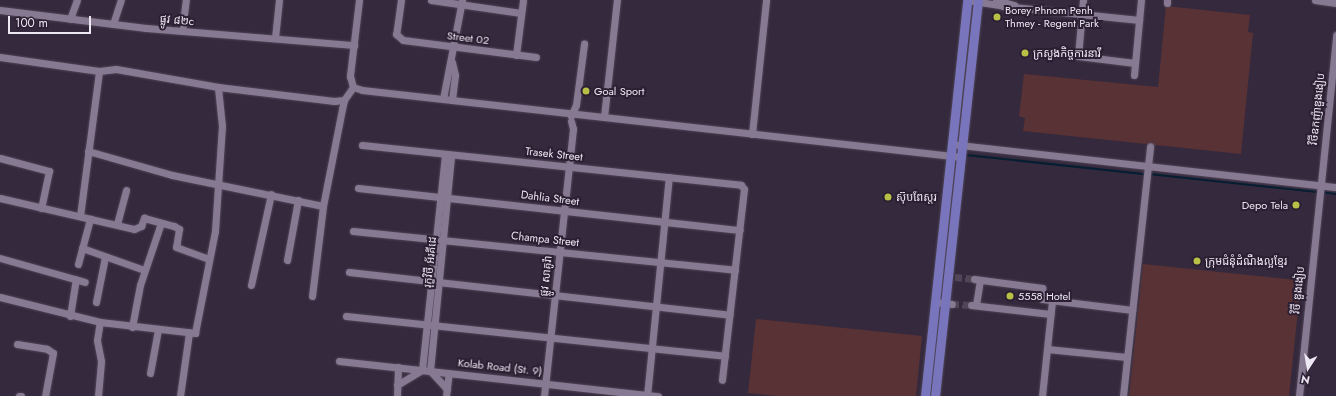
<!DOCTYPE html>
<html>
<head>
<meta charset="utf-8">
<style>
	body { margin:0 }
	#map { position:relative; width:1336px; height:396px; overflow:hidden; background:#35293d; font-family:Jost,"Noto Sans Khmer",sans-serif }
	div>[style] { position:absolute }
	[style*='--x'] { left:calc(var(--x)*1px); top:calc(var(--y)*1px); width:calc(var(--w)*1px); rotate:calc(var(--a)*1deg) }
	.green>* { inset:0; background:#593235; transform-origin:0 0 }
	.stream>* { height:1.5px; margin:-0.75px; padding:0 0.75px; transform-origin:0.75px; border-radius:0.75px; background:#051e32 }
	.minor-tunnel>* { height:7px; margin-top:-3.5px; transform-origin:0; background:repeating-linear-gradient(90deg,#514658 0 7px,transparent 0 10.5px) }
	.roads { filter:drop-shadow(0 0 1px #4e4556) drop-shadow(0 0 1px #4e4556) }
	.minor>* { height:7px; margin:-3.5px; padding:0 3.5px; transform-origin:3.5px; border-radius:3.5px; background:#877991 }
	.major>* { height:9px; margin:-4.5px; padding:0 4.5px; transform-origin:4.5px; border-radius:4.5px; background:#7875bd }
	.dots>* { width:11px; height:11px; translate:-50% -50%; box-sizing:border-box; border:2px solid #2b2033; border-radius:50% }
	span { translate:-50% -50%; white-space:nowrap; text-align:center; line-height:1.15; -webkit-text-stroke:4px #2b2033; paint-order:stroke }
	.poi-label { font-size:11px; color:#eee7f4 }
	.left { translate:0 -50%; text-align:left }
	.right { translate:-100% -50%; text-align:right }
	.street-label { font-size:11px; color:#eee7f4 }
	.north { position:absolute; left:1288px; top:348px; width:40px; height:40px; -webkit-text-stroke:3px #2b2033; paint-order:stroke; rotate:192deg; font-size:11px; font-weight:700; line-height:16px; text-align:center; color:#eee7f4 }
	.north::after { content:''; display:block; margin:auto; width:14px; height:18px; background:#eee7f4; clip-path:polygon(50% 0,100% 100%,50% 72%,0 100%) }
	.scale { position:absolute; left:8px; top:16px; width:83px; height:18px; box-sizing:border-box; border:2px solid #eee7f4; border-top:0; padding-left:5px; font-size:12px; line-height:14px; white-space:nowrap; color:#eee7f4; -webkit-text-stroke:3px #2b2033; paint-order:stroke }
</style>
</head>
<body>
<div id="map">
	<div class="green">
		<i style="clip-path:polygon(1166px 6px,1250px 15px,1248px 32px,1253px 33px,1241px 154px,1023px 131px,1025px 118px,1019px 116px,1024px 74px,1158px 87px)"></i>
		<i style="left:1143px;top:264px;width:159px;height:133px;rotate:6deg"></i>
		<i style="clip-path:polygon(756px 319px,922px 336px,916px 396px,776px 396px,748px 393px)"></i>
	</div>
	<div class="stream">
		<i style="--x:966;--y:155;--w:180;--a:6.1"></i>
		<i style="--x:1149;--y:174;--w:170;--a:6.1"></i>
		<i style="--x:1322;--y:192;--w:14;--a:8"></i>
	</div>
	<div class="minor-tunnel">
		<i style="--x:955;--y:277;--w:19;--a:6"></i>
		<i style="--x:952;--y:304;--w:19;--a:3"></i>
	</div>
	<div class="roads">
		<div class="minor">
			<i style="--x:359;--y:0;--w:77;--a:96.8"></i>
			<i style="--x:350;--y:76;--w:11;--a:75"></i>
			<i style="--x:353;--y:87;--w:9;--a:18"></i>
			<i style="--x:362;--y:90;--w:603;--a:6.38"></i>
			<i style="--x:401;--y:0;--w:34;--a:98"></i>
			<i style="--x:396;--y:34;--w:9;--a:41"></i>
			<i style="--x:403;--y:40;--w:134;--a:7.3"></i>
			<i style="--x:431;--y:0;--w:91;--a:8.2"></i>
			<i style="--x:967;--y:0;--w:36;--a:9"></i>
			<i style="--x:1003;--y:6;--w:137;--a:5.9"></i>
			<i style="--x:996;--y:0;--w:19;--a:16"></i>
			<i style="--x:1083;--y:0;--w:56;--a:95.1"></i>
			<i style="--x:1078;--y:56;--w:57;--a:7"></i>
			<i style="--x:1315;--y:0;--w:21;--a:8"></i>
			<i style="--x:1167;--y:3;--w:3;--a:-90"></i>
			<i style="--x:0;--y:10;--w:147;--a:7"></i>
			<i style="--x:146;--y:28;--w:209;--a:4.7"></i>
			<i style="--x:70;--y:19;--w:20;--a:-70"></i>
			<i style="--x:113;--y:24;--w:25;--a:-72"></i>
			<i style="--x:182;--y:31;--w:31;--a:-83"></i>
			<i style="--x:275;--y:38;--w:38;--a:-84"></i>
			<i style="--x:516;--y:55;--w:55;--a:-82.7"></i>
			<i style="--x:0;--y:57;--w:100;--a:8"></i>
			<i style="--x:99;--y:71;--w:17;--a:-7"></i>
			<i style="--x:116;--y:69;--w:104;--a:10"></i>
			<i style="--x:218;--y:87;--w:117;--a:6.9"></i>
			<i style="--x:334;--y:101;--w:10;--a:-6"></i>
			<i style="--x:452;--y:62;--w:13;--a:77"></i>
			<i style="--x:455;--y:75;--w:25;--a:97"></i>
			<i style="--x:1134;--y:75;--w:75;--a:-84.7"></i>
			<i style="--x:443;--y:99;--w:101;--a:-79.1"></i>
			<i style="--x:571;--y:116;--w:12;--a:-66"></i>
			<i style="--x:576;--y:105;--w:62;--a:-82.5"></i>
			<i style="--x:604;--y:117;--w:118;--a:-83.7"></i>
			<i style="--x:752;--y:134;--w:135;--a:-84"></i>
			<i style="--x:951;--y:144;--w:387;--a:6.4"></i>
			<i style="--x:362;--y:145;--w:381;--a:6"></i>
			<i style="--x:741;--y:185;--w:5;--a:53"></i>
			<i style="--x:744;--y:189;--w:192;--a:96.6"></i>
			<i style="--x:88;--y:151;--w:87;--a:15.9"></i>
			<i style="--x:172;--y:175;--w:154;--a:11.6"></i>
			<i style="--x:0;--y:158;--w:51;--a:14.9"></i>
			<i style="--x:49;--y:171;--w:38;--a:102"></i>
			<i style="--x:358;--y:188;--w:384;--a:6.3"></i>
			<i style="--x:0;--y:198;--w:138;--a:13"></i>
			<i style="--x:134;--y:229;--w:8;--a:-23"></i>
			<i style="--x:141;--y:226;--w:9;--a:-69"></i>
			<i style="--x:144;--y:218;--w:31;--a:15"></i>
			<i style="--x:174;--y:226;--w:6;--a:31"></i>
			<i style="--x:179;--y:229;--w:18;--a:99"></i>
			<i style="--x:176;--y:247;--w:35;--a:20"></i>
			<i style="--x:80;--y:216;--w:146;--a:-82.5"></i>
			<i style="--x:117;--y:224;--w:35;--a:-75"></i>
			<i style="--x:353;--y:231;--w:384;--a:5.8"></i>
			<i style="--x:82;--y:248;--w:66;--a:19.5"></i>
			<i style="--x:0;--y:258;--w:88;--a:15.8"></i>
			<i style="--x:287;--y:260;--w:61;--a:-79.6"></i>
			<i style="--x:78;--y:264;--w:47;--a:-75.1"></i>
			<i style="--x:349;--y:272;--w:383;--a:6.4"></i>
			<i style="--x:974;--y:279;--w:69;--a:7.5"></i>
			<i style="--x:1042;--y:288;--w:11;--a:90"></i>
			<i style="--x:1042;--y:299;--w:91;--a:7"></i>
			<i style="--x:251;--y:285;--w:93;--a:-77.6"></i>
			<i style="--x:312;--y:296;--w:91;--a:-83"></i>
			<i style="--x:323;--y:206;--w:99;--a:-78.9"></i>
			<i style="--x:342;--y:109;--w:9;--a:-77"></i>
			<i style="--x:344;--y:100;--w:16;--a:-55"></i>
			<i style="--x:0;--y:297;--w:103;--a:14"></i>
			<i style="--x:100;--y:322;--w:96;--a:6.6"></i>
			<i style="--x:195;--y:333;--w:104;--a:-78.9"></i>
			<i style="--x:215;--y:231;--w:105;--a:-86.2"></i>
			<i style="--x:222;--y:126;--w:39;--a:-96"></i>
			<i style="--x:96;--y:302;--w:46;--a:-78.7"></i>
			<i style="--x:935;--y:302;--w:17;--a:7"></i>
			<i style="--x:971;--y:305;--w:80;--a:6.5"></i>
			<i style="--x:976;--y:305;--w:25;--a:-81"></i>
			<i style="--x:70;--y:316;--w:37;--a:-81"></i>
			<i style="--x:346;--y:316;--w:381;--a:6"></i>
			<i style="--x:132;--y:327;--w:43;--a:-79.2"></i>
			<i style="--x:140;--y:285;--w:65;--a:-71.3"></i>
			<i style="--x:17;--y:344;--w:30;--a:9"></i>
			<i style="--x:47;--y:349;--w:7;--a:34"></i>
			<i style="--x:53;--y:353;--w:44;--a:100.5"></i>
			<i style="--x:1047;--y:349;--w:80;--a:5.7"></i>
			<i style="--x:339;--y:361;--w:321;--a:6.3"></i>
			<i style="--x:150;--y:373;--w:44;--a:-79.5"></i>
			<i style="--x:397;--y:385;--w:29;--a:-31"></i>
			<i style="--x:422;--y:370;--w:217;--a:-83.9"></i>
			<i style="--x:447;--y:389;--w:25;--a:-133"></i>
			<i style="--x:430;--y:371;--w:217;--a:-84.4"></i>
			<i style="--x:19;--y:396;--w:2;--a:0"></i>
			<i style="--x:98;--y:396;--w:35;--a:-85"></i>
			<i style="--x:101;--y:361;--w:21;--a:-101"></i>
			<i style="--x:97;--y:340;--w:18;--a:-81"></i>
			<i style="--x:180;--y:396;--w:64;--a:-81.9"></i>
			<i style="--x:397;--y:396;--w:29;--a:-88"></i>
			<i style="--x:446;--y:396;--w:23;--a:-83"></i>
			<i style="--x:544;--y:396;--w:269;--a:-83.8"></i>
			<i style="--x:573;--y:129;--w:8;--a:-104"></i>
			<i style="--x:647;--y:396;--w:220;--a:-84.3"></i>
			<i style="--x:1042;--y:396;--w:96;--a:-84"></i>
			<i style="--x:1123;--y:396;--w:251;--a:-83.8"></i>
			<i style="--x:1299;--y:396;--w:363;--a:-84.1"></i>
		</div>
		<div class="major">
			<i style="--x:925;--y:396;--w:398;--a:-83.9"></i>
			<i style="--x:935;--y:396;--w:398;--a:-83.8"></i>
		</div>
	</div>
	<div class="dots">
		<i style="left:997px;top:17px;background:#b9c046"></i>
		<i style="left:1025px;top:53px;background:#b9c046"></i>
		<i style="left:586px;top:91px;background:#b9c046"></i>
		<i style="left:888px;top:197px;background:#b9c046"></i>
		<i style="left:1296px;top:205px;background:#b9c046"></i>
		<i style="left:1197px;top:261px;background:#b9c046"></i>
		<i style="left:1010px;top:296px;background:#b9c046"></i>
	</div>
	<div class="poi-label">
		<span class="left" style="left:1005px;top:17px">Borey Phnom Penh<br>Thmey - Regent Park</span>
		<span class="left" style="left:1033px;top:53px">ក្រសួងកិច្ចការនារី</span>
		<span class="left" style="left:594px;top:91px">Goal Sport</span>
		<span class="left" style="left:896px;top:197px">ស៊ុបពែស្តរ</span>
		<span class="right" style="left:1288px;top:205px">Depo Tela</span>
		<span class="left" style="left:1205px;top:261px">ក្រុមជំនុំដំណឹងល្អខ្មែរ</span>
		<span class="left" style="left:1018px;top:296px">5558 Hotel</span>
	</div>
	<div class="street-label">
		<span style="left:177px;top:20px;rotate:5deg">ផ្លូវ ៨២c</span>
		<span style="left:468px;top:38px;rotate:7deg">Street 02</span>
		<span style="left:1317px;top:109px;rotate:-84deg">វិថីឧកញ៉ាឌួងងៀប</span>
		<span style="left:554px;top:154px;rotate:6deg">Trasek Street</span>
		<span style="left:550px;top:198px;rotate:7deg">Dahlia Street</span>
		<span style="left:545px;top:239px;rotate:6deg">Champa Street</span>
		<span style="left:430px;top:262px;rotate:-84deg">រុក្ខវិថី អ័រគីដេ</span>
		<span style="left:546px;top:276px;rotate:-84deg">ផ្លូវ សាគូរ៉ា</span>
		<span style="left:1298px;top:290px;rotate:-84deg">វិថី ឌួងងៀប</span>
		<span style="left:500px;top:367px;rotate:6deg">Kolab Road (St. 9)</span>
	</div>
	<div class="north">N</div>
	<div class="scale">100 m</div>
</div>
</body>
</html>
